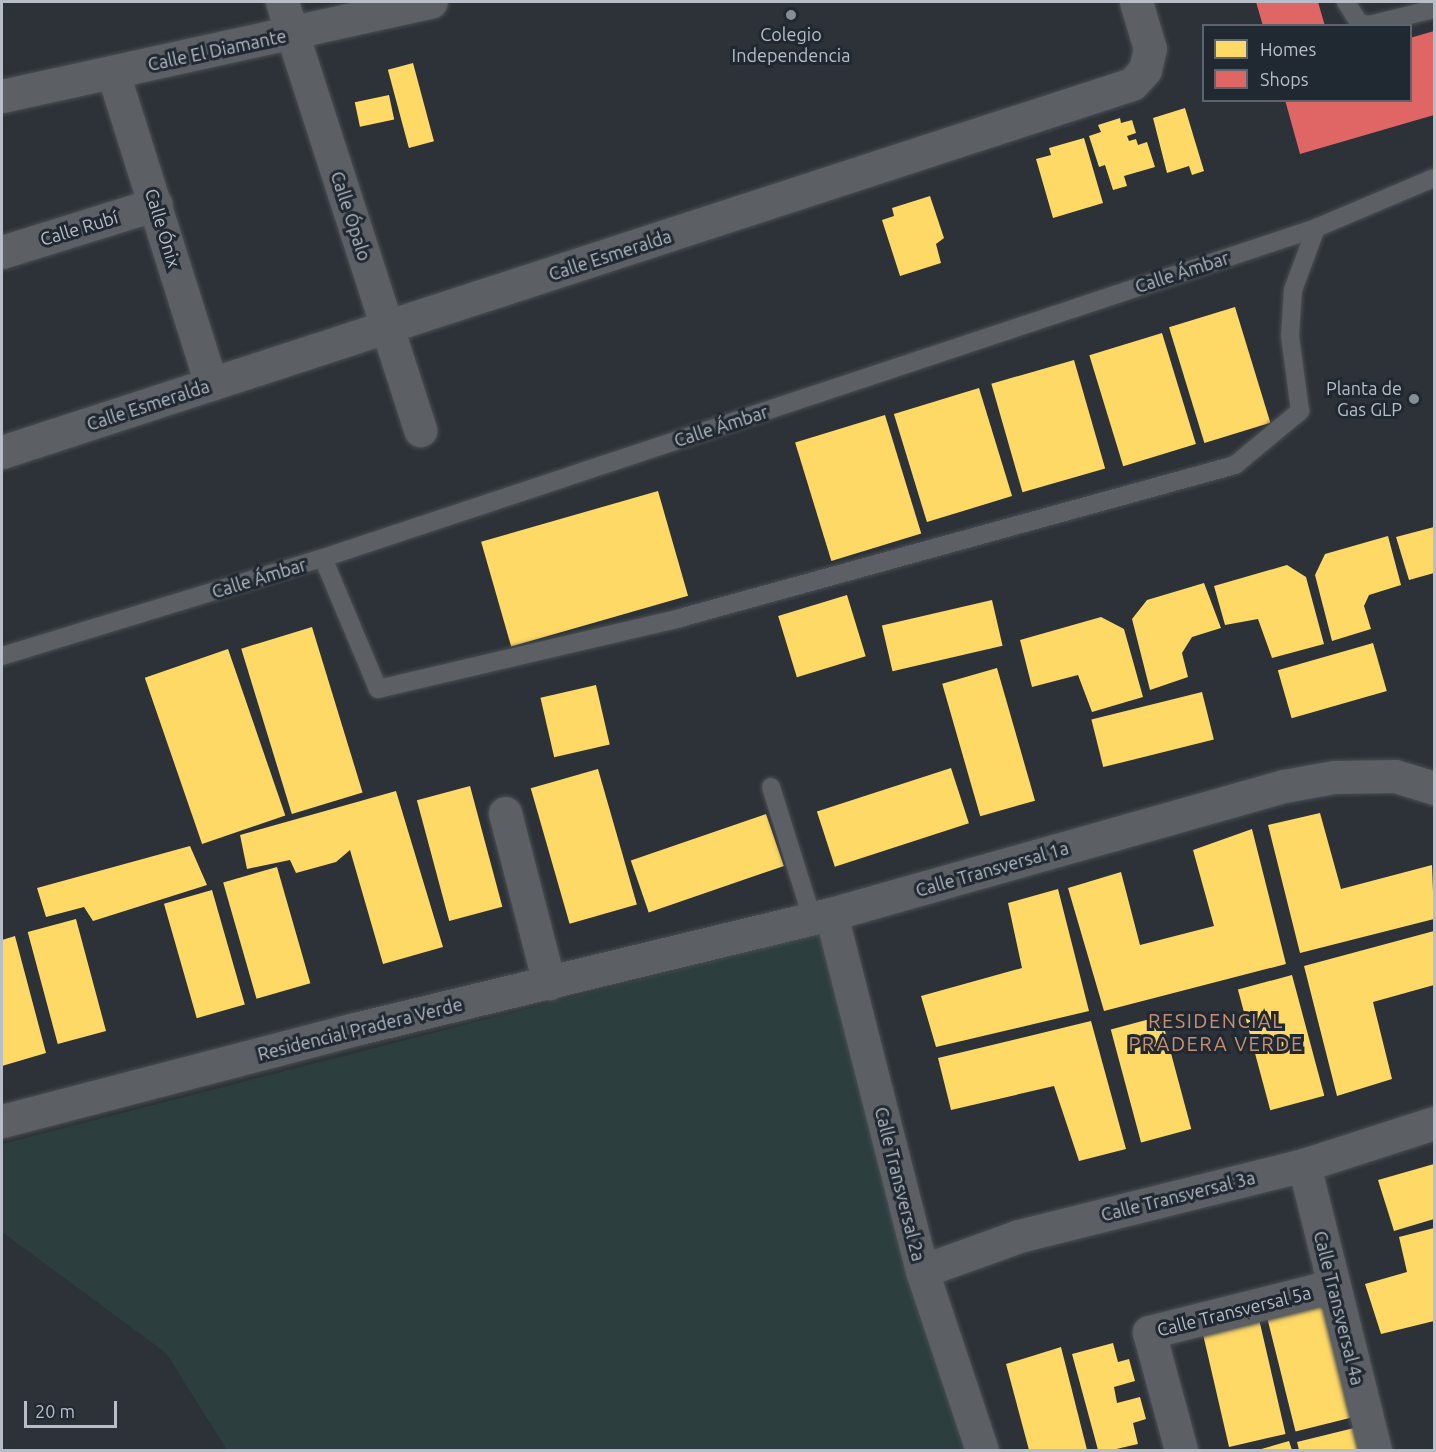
<!DOCTYPE html>
<html>
<head>
<meta charset="utf-8">
<style>
	body { margin:0 }
	#map { position:relative; width:1436px; height:1452px; overflow:hidden; background:#2c3237; font-family:Ubuntu,sans-serif }
	div>[style] { position:absolute }
	[style*='--x'] { left:calc(var(--x)*1px); top:calc(var(--y)*1px); width:calc(var(--w)*1px); rotate:calc(var(--a)*1deg) }
	.green>* { inset:0; background:#2c3e3e }
	.homes>* { inset:0; background:#ffd966; transform-origin:0 0 }
	.shops>* { inset:0; background:#e06666 }
	.roads { filter:drop-shadow(0 0 2px #4a4e52) drop-shadow(0 0 2px #4a4e52) }
	.service>* { height:18px; margin:-9px; padding:0 9px; transform-origin:9px; border-radius:9px; background:#5c6065 }
	.minor>* { height:33px; margin:-16.5px; padding:0 16.5px; transform-origin:16.5px; border-radius:16.5px; background:#5c6065 }
	.dots>* { width:16px; height:16px; translate:-50% -50%; box-sizing:border-box; border:3px solid #202831; border-radius:50% }
	span { translate:-50% -50%; white-space:nowrap; text-align:center; line-height:1.15; -webkit-text-stroke:6px #202831; paint-order:stroke }
	.poi-label { font-size:18px; color:#b7bec7 }
	.right { translate:-100% -50%; text-align:right }
	.street-label { font-size:18px; color:#b7bec7 }
	.neighbourhood-label { font-size:20px; color:#c98f70; letter-spacing:1.5px }
	.frame { position:absolute; inset:0; border:3px solid #b7bec7; pointer-events:none }
	.legend { position:absolute; left:1202px; top:24px; width:210px; height:78px; box-sizing:border-box; background:#202831; border:2px solid #5c646d; margin:0; padding:8px 10px; list-style:none; font-size:18px; color:#b7bec7 }
	.legend li { display:flex; align-items:center; gap:12px; height:30px }
	.legend b { width:30px; border:2px solid #5c646d }
	.scale { position:absolute; left:24px; top:1401px; width:93px; height:27px; box-sizing:border-box; border:3px solid #b7bec7; border-top:0; padding-left:8px; font-size:18px; line-height:21px; white-space:nowrap; color:#b7bec7; -webkit-text-stroke:4px #202831; paint-order:stroke }
</style>
</head>
<body>
<div id="map">
	<div class="green">
		<i style="clip-path:polygon(825px 932px,975px 1450px,227px 1450px,166px 1353px,2px 1232px,2px 1144px)"></i>
	</div>
	<div class="homes">
		<i style="left:413px;top:63px;width:81px;height:26px;rotate:75deg"></i>
		<i style="left:389px;top:95px;width:25px;height:35px;rotate:78deg"></i>
		<i style="clip-path:polygon(1185px 108px,1204px 171px,1192px 175px,1189px 166px,1167px 173px,1153px 118px)"></i>
		<i style="clip-path:polygon(1120px 118px,1121px 123px,1132px 120px,1136px 133px,1127px 136px,1129px 141px,1136px 139px,1138px 145px,1147px 142px,1155px 167px,1124px 176px,1127px 186px,1113px 190px,1105px 165px,1099px 167px,1089px 136px,1101px 132px,1098px 125px)"></i>
		<i style="clip-path:polygon(1084px 138px,1103px 203px,1053px 218px,1036px 159px,1051px 155px,1049px 148px)"></i>
		<i style="clip-path:polygon(930px 196px,944px 238px,936px 244px,941px 263px,900px 276px,882px 220px,894px 216px,892px 208px)"></i>
		<i style="left:1235px;top:307px;width:121px;height:69px;rotate:73deg"></i>
		<i style="left:1162px;top:333px;width:116px;height:76px;rotate:73deg"></i>
		<i style="left:1074px;top:360px;width:113px;height:86px;rotate:74deg"></i>
		<i style="left:979px;top:388px;width:113px;height:89px;rotate:73deg"></i>
		<i style="left:885px;top:415px;width:124px;height:94px;rotate:73deg"></i>
		<i style="left:658px;top:491px;width:109px;height:184px;rotate:74deg"></i>
		<i style="clip-path:polygon(1434px 527px,1434px 573px,1409px 580px,1396px 537px)"></i>
		<i style="clip-path:polygon(1388px 536px,1401px 585px,1369px 595px,1364px 606px,1371px 629px,1332px 641px,1315px 575px,1325px 554px)"></i>
		<i style="clip-path:polygon(1287px 565px,1306px 577px,1324px 644px,1272px 658px,1258px 619px,1225px 625px,1214px 586px)"></i>
		<i style="clip-path:polygon(1204px 583px,1221px 628px,1192px 637px,1182px 653px,1188px 677px,1150px 690px,1132px 619px,1147px 600px)"></i>
		<i style="left:847px;top:595px;width:64px;height:72px;rotate:73deg"></i>
		<i style="left:992px;top:600px;width:47px;height:113px;rotate:77deg"></i>
		<i style="clip-path:polygon(1101px 617px,1124px 629px,1143px 697px,1092px 712px,1078px 675px,1032px 687px,1020px 640px)"></i>
		<i style="left:312px;top:627px;width:173px;height:74px;rotate:73deg"></i>
		<i style="left:1373px;top:643px;width:50px;height:99px;rotate:74deg"></i>
		<i style="left:228px;top:649px;width:176px;height:88px;rotate:71deg"></i>
		<i style="left:997px;top:668px;width:138px;height:57px;rotate:74deg"></i>
		<i style="left:596px;top:685px;width:61px;height:57px;rotate:77deg"></i>
		<i style="left:1202px;top:692px;width:49px;height:114px;rotate:76deg"></i>
		<i style="left:951px;top:768px;width:58px;height:141px;rotate:72deg"></i>
		<i style="left:598px;top:769px;width:141px;height:70px;rotate:74deg"></i>
		<i style="left:470px;top:786px;width:125px;height:55px;rotate:75deg"></i>
		<i style="clip-path:polygon(396px 791px,443px 947px,383px 964px,350px 850px,336px 862px,296px 873px,290px 860px,247px 869px,240px 835px)"></i>
		<i style="clip-path:polygon(1320px 813px,1341px 889px,1432px 865px,1434px 919px,1300px 953px,1268px 825px)"></i>
		<i style="left:766px;top:814px;width:55px;height:143px;rotate:71deg"></i>
		<i style="clip-path:polygon(1252px 829px,1286px 964px,1104px 1011px,1068px 888px,1121px 872px,1140px 945px,1214px 926px,1193px 850px)"></i>
		<i style="clip-path:polygon(190px 846px,207px 885px,93px 921px,84px 907px,46px 917px,37px 888px)"></i>
		<i style="left:277px;top:867px;width:121px;height:56px;rotate:74deg"></i>
		<i style="clip-path:polygon(1058px 889px,1089px 1011px,936px 1047px,921px 996px,1022px 968px,1008px 903px)"></i>
		<i style="left:212px;top:890px;width:119px;height:50px;rotate:74deg"></i>
		<i style="left:76px;top:919px;width:116px;height:50px;rotate:75deg"></i>
		<i style="clip-path:polygon(1434px 931px,1434px 985px,1373px 1002px,1392px 1079px,1337px 1096px,1304px 966px)"></i>
		<i style="clip-path:polygon(15px 936px,46px 1053px,2px 1066px,2px 940px)"></i>
		<i style="left:1292px;top:975px;width:125px;height:56px;rotate:75deg"></i>
		<i style="left:1161px;top:1016px;width:117px;height:52px;rotate:75deg"></i>
		<i style="clip-path:polygon(1091px 1021px,1126px 1149px,1079px 1161px,1054px 1086px,951px 1110px,938px 1058px)"></i>
		<i style="clip-path:polygon(1434px 1164px,1434px 1219px,1394px 1231px,1378px 1180px)"></i>
		<i style="clip-path:polygon(1434px 1228px,1434px 1321px,1381px 1334px,1365px 1284px,1407px 1272px,1399px 1237px)"></i>
		<i style="left:1323px;top:1302px;width:119px;height:58px;rotate:76deg"></i>
		<i style="left:1259px;top:1319px;width:118px;height:58px;rotate:77deg"></i>
		<i style="clip-path:polygon(1113px 1343px,1118px 1362px,1129px 1359px,1135px 1381px,1114px 1387px,1117px 1403px,1140px 1397px,1146px 1419px,1133px 1423px,1138px 1444px,1112px 1450px,1098px 1450px,1072px 1354px)"></i>
		<i style="clip-path:polygon(1061px 1347px,1087px 1450px,1029px 1450px,1006px 1364px)"></i>
		<i style="clip-path:polygon(1354px 1428px,1360px 1450px,1299px 1450px,1297px 1442px)"></i>
		<i style="clip-path:polygon(1289px 1441px,1292px 1450px,1258px 1450px)"></i>
	</div>
	<div class="shops">
		<i style="clip-path:polygon(1256px 2px,1318px 2px,1325px 26px,1263px 26px)"></i>
		<i style="clip-path:polygon(1434px 31px,1434px 115px,1300px 154px,1285px 100px,1410px 100px,1410px 38px)"></i>
	</div>
	<div class="roads">
		<div class="service">
			<i style="--x:1346;--y:2;--w:25;--a:58"></i>
			<i style="--x:1359;--y:23;--w:10;--a:11"></i>
			<i style="--x:1369;--y:25;--w:67;--a:-13.8"></i>
			<i style="--x:323;--y:558;--w:142;--a:67.2"></i>
			<i style="--x:378;--y:689;--w:310;--a:-13.2"></i>
			<i style="--x:680;--y:618;--w:576;--a:-15.41"></i>
			<i style="--x:1235;--y:465;--w:85;--a:-39.7"></i>
			<i style="--x:1300;--y:411;--w:76;--a:-97.6"></i>
			<i style="--x:1290;--y:336;--w:46;--a:-86.3"></i>
			<i style="--x:1293;--y:290;--w:66;--a:-69.6"></i>
			<i style="--x:2;--y:656;--w:336;--a:-17"></i>
			<i style="--x:323;--y:558;--w:1046;--a:-18.38"></i>
			<i style="--x:1316;--y:228;--w:128;--a:-23"></i>
			<i style="--x:771;--y:787;--w:137;--a:72.6"></i>
		</div>
		<div class="minor">
			<i style="--x:282;--y:2;--w:450;--a:72.1"></i>
			<i style="--x:113;--y:73;--w:326;--a:72.5"></i>
			<i style="--x:2;--y:96;--w:439;--a:-12.4"></i>
			<i style="--x:2;--y:252;--w:161;--a:-17.3"></i>
			<i style="--x:2;--y:452;--w:1188;--a:-18.04"></i>
			<i style="--x:1132;--y:84;--w:19;--a:-47"></i>
			<i style="--x:1145;--y:70;--w:22;--a:-77"></i>
			<i style="--x:1150;--y:49;--w:49;--a:-106.6"></i>
			<i style="--x:505;--y:813;--w:176;--a:75.5"></i>
			<i style="--x:831;--y:914;--w:368;--a:75.7"></i>
			<i style="--x:922;--y:1271;--w:189;--a:71.5"></i>
			<i style="--x:2;--y:1121;--w:365;--a:-14.6"></i>
			<i style="--x:355;--y:1029;--w:490;--a:-13.6"></i>
			<i style="--x:831;--y:914;--w:471;--a:-15.8"></i>
			<i style="--x:1284;--y:786;--w:51;--a:-10.2"></i>
			<i style="--x:1334;--y:777;--w:61;--a:-0.9"></i>
			<i style="--x:1395;--y:776;--w:41;--a:17.1"></i>
			<i style="--x:1304;--y:1165;--w:294;--a:76"></i>
			<i style="--x:922;--y:1271;--w:103;--a:-19.8"></i>
			<i style="--x:1019;--y:1236;--w:294;--a:-14"></i>
			<i style="--x:1304;--y:1165;--w:137;--a:-17.9"></i>
			<i style="--x:1181;--y:1450;--w:122;--a:-105.2"></i>
			<i style="--x:1149;--y:1332;--w:189;--a:-14.1"></i>
		</div>
	</div>
	<div class="dots">
		<i style="left:791px;top:15px;background:#868d95"></i>
		<i style="left:1414px;top:399px;background:#868d95"></i>
	</div>
	<div class="poi-label">
		<span style="left:791px;top:45px">Colegio<br>Independencia</span>
		<span class="right" style="left:1402px;top:399px">Planta de<br>Gas GLP</span>
	</div>
	<div class="street-label">
		<span style="left:217px;top:50px;rotate:-12deg">Calle El Diamante</span>
		<span style="left:351px;top:216px;rotate:72deg">Calle Ópalo</span>
		<span style="left:79px;top:228px;rotate:-17deg">Calle Rubí</span>
		<span style="left:163px;top:228px;rotate:73deg">Calle Ónix</span>
		<span style="left:610px;top:255px;rotate:-18deg">Calle Esmeralda</span>
		<span style="left:1182px;top:272px;rotate:-18deg">Calle Ámbar</span>
		<span style="left:148px;top:405px;rotate:-18deg">Calle Esmeralda</span>
		<span style="left:721px;top:426px;rotate:-18deg">Calle Ámbar</span>
		<span style="left:259px;top:578px;rotate:-17deg">Calle Ámbar</span>
		<span style="left:992px;top:869px;rotate:-16deg">Calle Transversal 1a</span>
		<span style="left:360px;top:1029px;rotate:-14deg">Residencial Pradera Verde</span>
		<span style="left:900px;top:1184px;rotate:76deg">Calle Transversal 2a</span>
		<span style="left:1178px;top:1196px;rotate:-14deg">Calle Transversal 3a</span>
		<span style="left:1339px;top:1308px;rotate:76deg">Calle Transversal 4a</span>
		<span style="left:1234px;top:1311px;rotate:-14deg">Calle Transversal 5a</span>
	</div>
	<div class="neighbourhood-label">
		<span style="left:1216px;top:1032px">RESIDENCIAL<br>PRADERA VERDE</span>
	</div>
	<div class="frame"></div>
	<ul class="legend">
	<li><b style="height:16px;background:#ffd966"></b>Homes</li>
	<li><b style="height:16px;background:#e06666"></b>Shops</li>
	</ul>
	<div class="scale">20 m</div>
</div>
</body>
</html>
